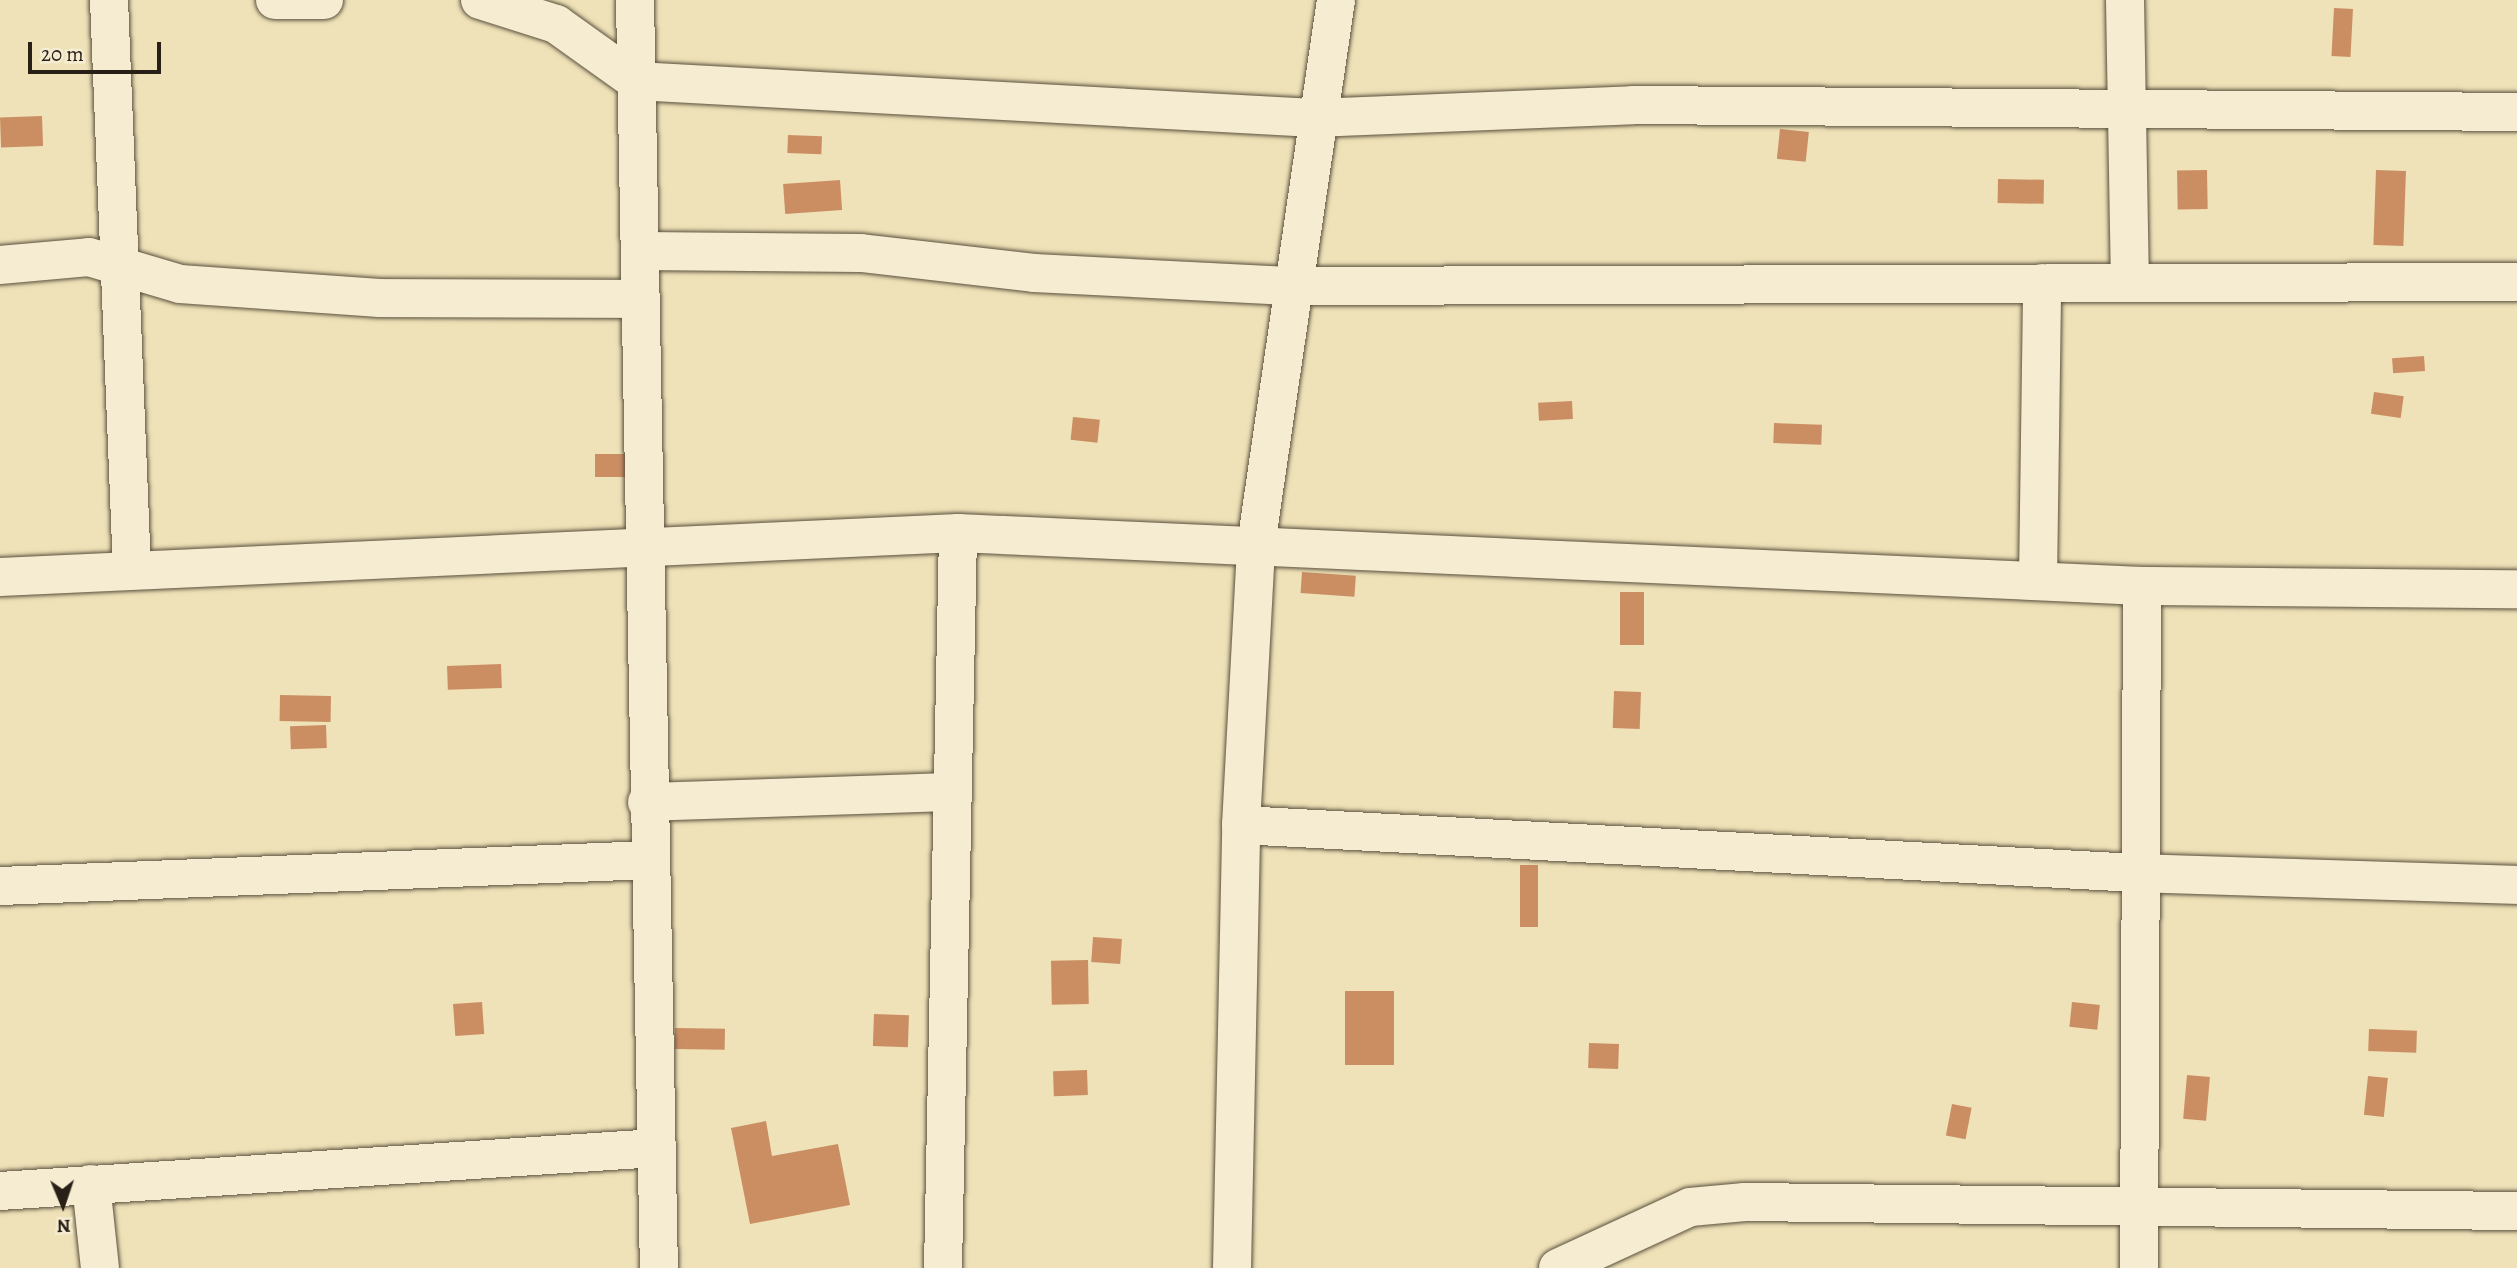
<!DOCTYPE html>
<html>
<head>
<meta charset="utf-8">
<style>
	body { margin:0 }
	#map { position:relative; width:2517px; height:1268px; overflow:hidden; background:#efe2b8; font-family:Alegreya,serif }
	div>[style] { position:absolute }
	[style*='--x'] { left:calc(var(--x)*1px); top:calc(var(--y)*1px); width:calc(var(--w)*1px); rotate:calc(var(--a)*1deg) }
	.building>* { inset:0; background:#cb8e63; transform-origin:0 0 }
	.roads { filter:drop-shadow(0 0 2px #5a503e) drop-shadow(0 0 2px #5a503e) }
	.minor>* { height:38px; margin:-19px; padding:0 19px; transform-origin:19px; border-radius:19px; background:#f5ecd1 }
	span { translate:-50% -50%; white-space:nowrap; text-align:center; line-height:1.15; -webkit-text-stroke:7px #f5ecd1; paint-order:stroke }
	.north { position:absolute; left:28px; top:1170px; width:70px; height:70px; -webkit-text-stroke:5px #f5ecd1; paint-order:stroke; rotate:178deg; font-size:19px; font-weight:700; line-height:28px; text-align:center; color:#281f16 }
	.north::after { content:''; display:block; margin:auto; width:24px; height:32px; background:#281f16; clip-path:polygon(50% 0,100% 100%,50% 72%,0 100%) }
	.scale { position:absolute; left:28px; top:42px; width:133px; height:32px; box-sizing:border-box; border:4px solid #281f16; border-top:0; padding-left:9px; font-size:21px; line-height:24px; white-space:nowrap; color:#281f16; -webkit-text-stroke:5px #f5ecd1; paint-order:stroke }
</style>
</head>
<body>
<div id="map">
	<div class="building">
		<i style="left:2334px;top:8px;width:19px;height:48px;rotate:3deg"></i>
		<i style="left:42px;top:116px;width:30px;height:42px;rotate:88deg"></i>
		<i style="left:1780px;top:129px;width:29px;height:30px;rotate:6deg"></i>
		<i style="left:788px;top:135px;width:34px;height:18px;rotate:2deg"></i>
		<i style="left:2207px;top:170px;width:39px;height:30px;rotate:89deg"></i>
		<i style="left:2376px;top:170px;width:30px;height:75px;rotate:2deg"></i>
		<i style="left:1998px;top:179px;width:46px;height:24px;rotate:1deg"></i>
		<i style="left:840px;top:180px;width:30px;height:57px;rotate:86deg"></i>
		<i style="left:2424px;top:356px;width:15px;height:32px;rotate:86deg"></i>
		<i style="left:2374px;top:392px;width:30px;height:22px;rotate:8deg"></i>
		<i style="left:1572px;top:401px;width:18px;height:34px;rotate:87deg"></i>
		<i style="left:1073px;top:417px;width:27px;height:23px;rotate:6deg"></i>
		<i style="left:1774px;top:423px;width:48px;height:20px;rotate:2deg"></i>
		<i style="left:595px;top:454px;width:32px;height:23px"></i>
		<i style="left:1302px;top:572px;width:54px;height:21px;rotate:4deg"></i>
		<i style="left:1620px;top:592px;width:24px;height:53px"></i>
		<i style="left:501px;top:664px;width:24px;height:54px;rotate:88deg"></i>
		<i style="left:1614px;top:691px;width:27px;height:37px;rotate:2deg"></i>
		<i style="left:280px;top:695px;width:51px;height:26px;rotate:1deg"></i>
		<i style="left:326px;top:725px;width:23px;height:36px;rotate:88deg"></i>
		<i style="left:1520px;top:865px;width:18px;height:62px"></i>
		<i style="left:1093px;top:937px;width:29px;height:25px;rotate:4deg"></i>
		<i style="left:1088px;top:960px;width:44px;height:37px;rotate:89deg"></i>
		<i style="left:1345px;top:991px;width:49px;height:74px"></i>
		<i style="left:482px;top:1002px;width:32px;height:29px;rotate:86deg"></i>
		<i style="left:2072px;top:1002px;width:28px;height:25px;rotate:6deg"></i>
		<i style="left:874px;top:1014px;width:35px;height:32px;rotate:2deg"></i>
		<i style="left:675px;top:1028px;width:50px;height:21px;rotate:1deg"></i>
		<i style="left:2369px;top:1029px;width:48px;height:22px;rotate:2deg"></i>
		<i style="left:1589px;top:1043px;width:30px;height:25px;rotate:2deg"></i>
		<i style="left:1087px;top:1070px;width:25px;height:34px;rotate:88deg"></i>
		<i style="left:2187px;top:1075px;width:23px;height:44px;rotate:5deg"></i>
		<i style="left:2368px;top:1076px;width:20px;height:39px;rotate:6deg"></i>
		<i style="left:1952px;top:1104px;width:20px;height:32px;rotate:11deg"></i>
		<i style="clip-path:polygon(766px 1121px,772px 1156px,838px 1144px,850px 1205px,750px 1224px,731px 1128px)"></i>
	</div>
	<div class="roads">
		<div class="minor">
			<i style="--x:109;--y:0;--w:569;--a:87.69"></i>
			<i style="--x:275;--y:0;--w:49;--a:0"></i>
			<i style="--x:480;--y:0;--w:80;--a:17.5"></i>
			<i style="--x:556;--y:24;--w:98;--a:35.5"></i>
			<i style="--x:636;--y:81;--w:679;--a:3.12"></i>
			<i style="--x:1314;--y:118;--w:319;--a:-2.3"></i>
			<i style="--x:1633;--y:105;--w:884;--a:0.45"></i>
			<i style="--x:635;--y:0;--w:1268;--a:88.92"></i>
			<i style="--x:2125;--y:0;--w:282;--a:89"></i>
			<i style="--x:641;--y:251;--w:220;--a:0.5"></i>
			<i style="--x:861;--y:253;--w:174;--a:6.6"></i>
			<i style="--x:1034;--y:273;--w:260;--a:2.9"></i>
			<i style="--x:1294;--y:286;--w:1223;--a:-0.19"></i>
			<i style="--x:0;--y:265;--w:89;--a:-5.1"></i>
			<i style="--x:89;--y:257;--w:95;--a:16.5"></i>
			<i style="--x:180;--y:284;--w:200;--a:4"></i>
			<i style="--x:380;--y:298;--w:260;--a:0.2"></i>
			<i style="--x:0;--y:577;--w:959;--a:-2.63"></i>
			<i style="--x:958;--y:533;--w:1185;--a:2.56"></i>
			<i style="--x:2142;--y:586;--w:375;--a:0.5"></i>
			<i style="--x:2038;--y:581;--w:298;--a:-89.2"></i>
			<i style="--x:647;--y:802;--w:306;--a:-1.9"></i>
			<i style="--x:1241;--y:825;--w:897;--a:3.07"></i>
			<i style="--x:2137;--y:873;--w:380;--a:1.8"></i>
			<i style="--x:0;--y:886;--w:650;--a:-2.29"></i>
			<i style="--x:91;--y:1184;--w:84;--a:83.9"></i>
			<i style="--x:0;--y:1191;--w:657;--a:-3.75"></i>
			<i style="--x:943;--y:1268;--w:735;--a:-88.83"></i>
			<i style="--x:1232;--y:1268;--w:443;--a:-88.8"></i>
			<i style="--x:1241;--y:825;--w:280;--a:-86.9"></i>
			<i style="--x:1256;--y:545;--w:551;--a:-81.65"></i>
			<i style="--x:1558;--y:1268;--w:145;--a:-24.8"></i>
			<i style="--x:1690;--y:1207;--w:55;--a:-5.2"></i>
			<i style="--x:1745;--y:1202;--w:772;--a:0.67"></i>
			<i style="--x:2139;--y:1268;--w:682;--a:-89.75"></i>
		</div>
	</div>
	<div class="north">N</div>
	<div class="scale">20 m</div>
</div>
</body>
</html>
